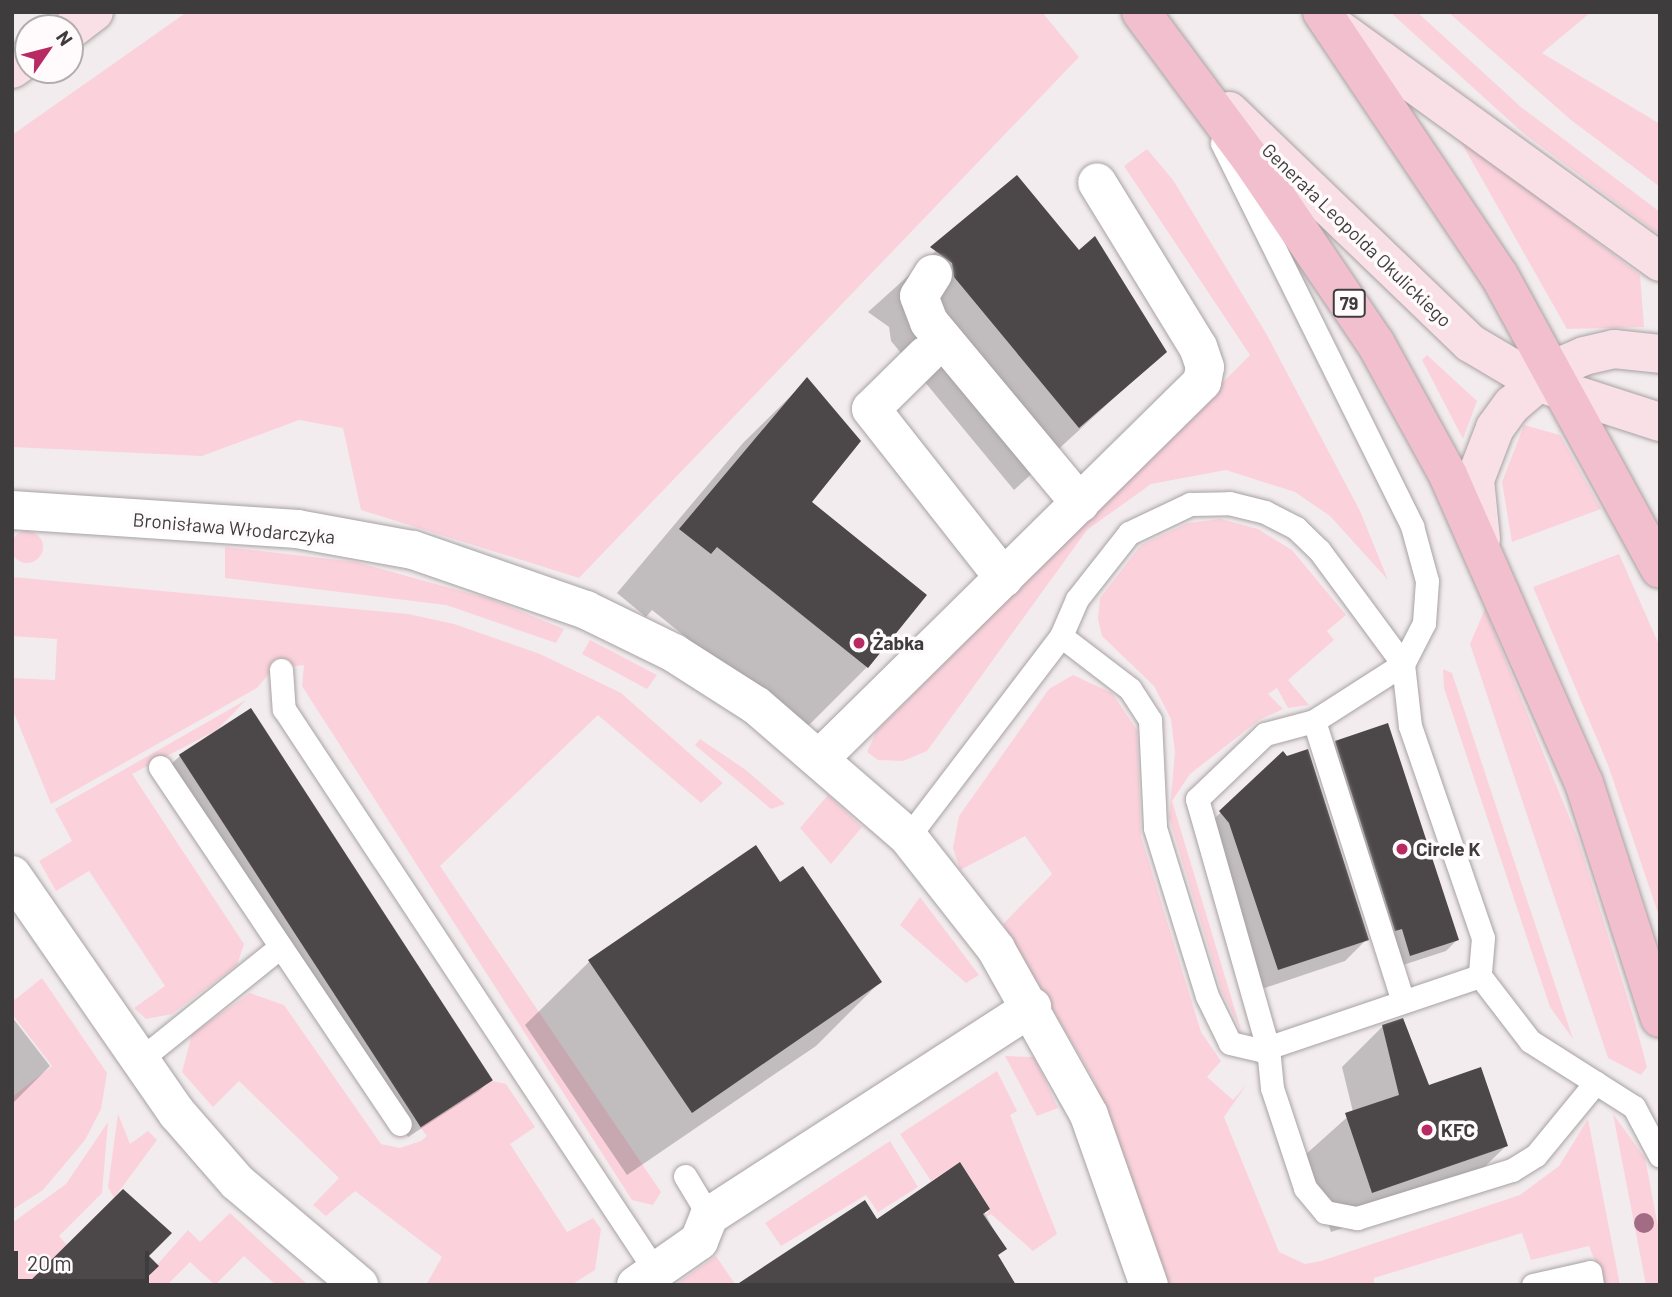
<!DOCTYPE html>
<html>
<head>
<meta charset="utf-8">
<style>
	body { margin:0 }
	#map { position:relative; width:1672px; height:1297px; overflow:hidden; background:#f2ecee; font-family:Barlow,sans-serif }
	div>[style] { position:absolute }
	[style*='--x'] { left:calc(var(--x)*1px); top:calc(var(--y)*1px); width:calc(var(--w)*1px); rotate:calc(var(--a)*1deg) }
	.green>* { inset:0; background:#fbd2dc }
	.round { border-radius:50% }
	.shadow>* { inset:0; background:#0003 }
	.building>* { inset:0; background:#4c4748; transform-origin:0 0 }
	.roads { filter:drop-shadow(0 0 2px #a8a2a3) drop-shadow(0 0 2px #a8a2a3) }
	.service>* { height:23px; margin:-11.5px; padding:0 11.5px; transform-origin:11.5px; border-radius:11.5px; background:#fff }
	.minor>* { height:38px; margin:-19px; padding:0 19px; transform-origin:19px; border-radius:19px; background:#fff }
	.secondary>* { height:38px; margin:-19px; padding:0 19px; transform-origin:19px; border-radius:19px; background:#f9dfe6 }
	.primary>* { height:38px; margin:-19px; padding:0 19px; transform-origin:19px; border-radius:19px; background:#f2bfce }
	.trees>* { width:20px; height:20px; margin:-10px; border-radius:50%; background:#a36c85 }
	.dots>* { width:19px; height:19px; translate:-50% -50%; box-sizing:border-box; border:4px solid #fffafb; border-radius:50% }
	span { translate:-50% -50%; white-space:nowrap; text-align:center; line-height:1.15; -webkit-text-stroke:7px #fffafb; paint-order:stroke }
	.shield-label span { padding:2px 5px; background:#fffafb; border:2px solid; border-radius:5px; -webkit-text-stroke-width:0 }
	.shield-label { font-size:18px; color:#3e3c3c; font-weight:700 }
	.street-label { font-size:19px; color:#3e3c3c }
	.poi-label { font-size:19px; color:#3e3c3c; font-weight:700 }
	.left { translate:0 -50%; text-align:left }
	.frame { position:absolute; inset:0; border:14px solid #3e3c3c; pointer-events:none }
	.north { position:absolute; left:14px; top:14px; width:70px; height:70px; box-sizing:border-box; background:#fffafb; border:2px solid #b2aeaf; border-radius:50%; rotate:55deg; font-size:19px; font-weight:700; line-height:28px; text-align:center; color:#3e3c3c }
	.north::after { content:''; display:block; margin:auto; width:24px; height:32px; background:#b72a62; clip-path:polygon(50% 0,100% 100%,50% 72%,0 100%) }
	.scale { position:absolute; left:14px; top:1251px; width:135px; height:32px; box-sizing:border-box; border:4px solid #3e3c3c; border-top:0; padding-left:9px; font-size:21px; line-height:24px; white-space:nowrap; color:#3e3c3c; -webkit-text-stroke:5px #fffafb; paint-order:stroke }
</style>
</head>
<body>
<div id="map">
	<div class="green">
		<i style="clip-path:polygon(187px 12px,1042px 12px,1079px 57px,579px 578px,361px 510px,343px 428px,299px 420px,202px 456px,12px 447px,12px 135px)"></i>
		<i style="clip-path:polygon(1390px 12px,1417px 12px,1521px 107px,1660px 212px,1660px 235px,1523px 133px)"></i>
		<i style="clip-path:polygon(1448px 12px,1591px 12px,1542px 53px,1660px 124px,1660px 187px,1571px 120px)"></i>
		<i style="clip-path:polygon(1457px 135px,1640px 275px,1644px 327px,1567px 329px)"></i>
		<i style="clip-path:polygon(1147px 149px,1173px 180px,1267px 335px,1360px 511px,1388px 580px,1330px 516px,1295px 492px,1226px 470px,1151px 484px,1087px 530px,927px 751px,903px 761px,878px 760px,867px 752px,876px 732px,1250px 355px,1124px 166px)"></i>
		<i style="clip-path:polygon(1427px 355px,1477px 401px,1463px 439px,1422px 360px)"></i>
		<i style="clip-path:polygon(1524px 425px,1560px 435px,1601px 509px,1512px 542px,1502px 482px)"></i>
		<i style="clip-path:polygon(1221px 519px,1258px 529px,1292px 550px,1346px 615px,1327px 631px,1334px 640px,1288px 680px,1309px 705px,1288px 708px,1277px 688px,1268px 694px,1283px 709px,1259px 720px,1190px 774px,1172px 801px,1241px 1030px,1222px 992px,1169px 818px,1175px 752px,1171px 719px,1154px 686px,1102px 636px,1098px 619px,1100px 598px,1141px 545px,1188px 523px)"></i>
		<i class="round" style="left:11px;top:531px;width:32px;height:32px"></i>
		<i style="clip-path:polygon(225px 547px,356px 562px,490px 599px,564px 629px,556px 643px,446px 605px,225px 578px)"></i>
		<i style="clip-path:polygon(1619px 554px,1660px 647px,1660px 919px,1608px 765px,1533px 587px)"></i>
		<i style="clip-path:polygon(12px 577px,408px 614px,454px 624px,540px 654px,621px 693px,723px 783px,701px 803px,598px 715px,440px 866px,661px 1192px,653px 1205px,632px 1200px,302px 686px,304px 665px,273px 669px,257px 688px,51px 804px,12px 708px,12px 678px,55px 680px,57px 639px,12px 636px)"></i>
		<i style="clip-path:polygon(1485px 609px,1578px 839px,1634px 1019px,1647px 1067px,1641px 1075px,1608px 1058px,1470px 644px)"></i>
		<i style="clip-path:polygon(590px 640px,617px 654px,657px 675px,647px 689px,582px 654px)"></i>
		<i style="clip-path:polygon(1443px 669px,1452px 673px,1573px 1039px,1550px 1007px,1444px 688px)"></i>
		<i style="clip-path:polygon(1073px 675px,1112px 693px,1137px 730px,1141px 836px,1201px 1032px,1221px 1061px,1207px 1077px,1233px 1100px,1247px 1084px,1224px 1117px,1279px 1252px,1305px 1264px,1321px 1261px,1520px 1195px,1559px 1166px,1588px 1119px,1620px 1285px,1605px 1285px,1589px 1246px,1531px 1260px,1522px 1233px,1374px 1278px,1374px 1285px,1169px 1285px,1094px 1080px,1003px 924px,1052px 874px,1025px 836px,960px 870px,953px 848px,959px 816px,1049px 689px)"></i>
		<i style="clip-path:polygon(246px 700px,217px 730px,132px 774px,244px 944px,237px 965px,172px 1014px,146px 1019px,134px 1008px,165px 986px,89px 871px,56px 891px,39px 861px,72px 841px,55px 809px)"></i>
		<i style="clip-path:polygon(700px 739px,746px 770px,785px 804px,771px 809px,695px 745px)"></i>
		<i style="clip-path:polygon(828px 795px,862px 827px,831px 864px,800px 828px)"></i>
		<i style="clip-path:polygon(920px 897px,979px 975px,966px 983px,900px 925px)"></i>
		<i style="clip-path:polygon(42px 978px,107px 1073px,101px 1109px,85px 1140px,43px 1190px,12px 1210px,12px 1097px,52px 1066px,12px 1014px,12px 1002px)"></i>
		<i style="clip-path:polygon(250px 993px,284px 1005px,381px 1144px,400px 1148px,421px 1141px,427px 1136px,420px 1127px,492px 1081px,506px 1084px,535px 1127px,510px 1144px,567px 1232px,593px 1218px,601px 1229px,595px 1270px,571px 1285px,426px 1285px,442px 1257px,355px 1191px,326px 1216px,313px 1205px,339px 1178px,239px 1081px,213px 1107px,182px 1072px,192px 1034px)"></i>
		<i style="clip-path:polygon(1005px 1056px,1034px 1057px,1058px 1108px,1037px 1116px)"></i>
		<i style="clip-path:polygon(997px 1071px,1017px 1111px,1010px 1115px,1057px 1234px,1033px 1251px,991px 1214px,985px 1217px,990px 1209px,960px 1162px,931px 1181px,900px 1134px)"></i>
		<i style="clip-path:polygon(118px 1114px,130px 1144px,148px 1131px,157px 1140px,114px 1198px,108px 1187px)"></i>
		<i style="clip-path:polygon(1613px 1114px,1645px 1158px,1660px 1237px,1660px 1285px,1646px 1285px)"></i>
		<i style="clip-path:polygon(108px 1122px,102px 1193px,59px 1236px,67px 1245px,26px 1285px,12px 1285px,12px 1223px,66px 1184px)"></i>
		<i style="clip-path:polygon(890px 1141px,918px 1187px,878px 1212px,866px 1195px,781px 1246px,765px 1223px)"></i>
		<i style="clip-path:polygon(230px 1213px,308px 1285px,276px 1285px,244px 1256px,215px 1285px,190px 1262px,167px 1285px,139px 1285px,188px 1230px,200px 1242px)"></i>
		<i style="clip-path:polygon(716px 1256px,735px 1284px,675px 1285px)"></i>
	</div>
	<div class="shadow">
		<i style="clip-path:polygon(1017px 178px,1164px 352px,1014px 490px,891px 341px,889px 327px,868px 312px)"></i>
		<i style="clip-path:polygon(807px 380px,809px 503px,867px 667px,803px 731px,652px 610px,646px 617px,617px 593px,743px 443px)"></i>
		<i style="clip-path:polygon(1336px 742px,1457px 940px,1446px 951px,1400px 966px,1325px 753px)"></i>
		<i style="clip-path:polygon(1283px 754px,1367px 939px,1345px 961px,1256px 991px,1198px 834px)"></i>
		<i style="clip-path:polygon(180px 756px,490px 1080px,479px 1091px,408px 1137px,169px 766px)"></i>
		<i style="clip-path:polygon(755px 848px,780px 884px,880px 982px,816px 1046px,627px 1175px,525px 1025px,589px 962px)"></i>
		<i style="clip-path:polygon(12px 1017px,50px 1066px,12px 1104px)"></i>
		<i style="clip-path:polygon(1383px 1026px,1428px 1087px,1506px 1146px,1465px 1186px,1331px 1232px,1305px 1155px,1353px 1112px,1342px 1067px)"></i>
		<i style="clip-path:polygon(959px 1165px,1004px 1249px,997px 1257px,877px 1221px)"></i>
	</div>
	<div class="building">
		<i style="clip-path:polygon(1017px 175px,1079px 250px,1095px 236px,1167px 352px,1079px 428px,954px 277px,952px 263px,930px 247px)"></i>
		<i style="clip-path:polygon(807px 377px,861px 441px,812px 502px,927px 595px,868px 668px,717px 547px,711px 554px,679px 529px)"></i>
		<i style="left:251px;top:708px;width:444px;height:86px;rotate:57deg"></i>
		<i style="clip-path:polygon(1388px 723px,1459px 940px,1410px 956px,1402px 929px,1395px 931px,1335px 741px)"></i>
		<i style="clip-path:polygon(1308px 749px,1369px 940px,1278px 970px,1229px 823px,1219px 811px,1283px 751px,1287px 756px)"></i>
		<i style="clip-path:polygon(756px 845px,780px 882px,803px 866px,882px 982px,692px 1113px,588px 960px)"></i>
		<i style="clip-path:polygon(1403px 1018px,1429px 1085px,1481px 1067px,1508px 1146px,1372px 1193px,1345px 1113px,1399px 1095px,1382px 1025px)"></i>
		<i style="clip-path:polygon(960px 1162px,990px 1209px,983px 1214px,1007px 1249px,998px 1255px,1016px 1285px,736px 1285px,865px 1200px,877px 1219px)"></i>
		<i style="clip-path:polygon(123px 1189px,172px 1233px,149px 1256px,159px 1266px,139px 1285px,26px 1285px)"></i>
	</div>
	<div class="roads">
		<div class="service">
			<i style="--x:1222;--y:143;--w:428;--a:63.6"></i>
			<i style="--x:1412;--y:526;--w:57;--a:74.7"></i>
			<i style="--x:1427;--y:581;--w:42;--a:94.1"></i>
			<i style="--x:1424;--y:623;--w:46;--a:117.1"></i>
			<i style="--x:1403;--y:664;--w:106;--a:147.4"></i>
			<i style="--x:1314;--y:721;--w:51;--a:165.1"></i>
			<i style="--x:1265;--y:734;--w:94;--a:136.3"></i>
			<i style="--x:1197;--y:799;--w:259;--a:74.1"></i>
			<i style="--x:1268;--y:1048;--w:40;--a:84.3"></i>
			<i style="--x:1272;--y:1088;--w:105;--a:71.7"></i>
			<i style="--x:1305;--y:1188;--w:31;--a:50"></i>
			<i style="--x:1325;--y:1212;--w:33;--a:11"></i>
			<i style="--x:1357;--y:1218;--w:162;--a:-17.2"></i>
			<i style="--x:1512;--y:1170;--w:28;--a:-32"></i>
			<i style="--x:1536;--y:1155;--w:94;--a:-50.6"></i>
			<i style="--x:1061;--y:636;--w:87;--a:37.5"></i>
			<i style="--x:1130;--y:689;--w:37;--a:57"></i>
			<i style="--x:1150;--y:720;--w:108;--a:87.3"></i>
			<i style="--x:1155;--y:828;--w:176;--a:72.8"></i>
			<i style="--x:1207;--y:996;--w:52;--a:63.9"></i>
			<i style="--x:1230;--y:1043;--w:32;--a:13"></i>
			<i style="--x:1261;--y:1050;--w:231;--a:-18.7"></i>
			<i style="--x:281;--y:670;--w:39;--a:86"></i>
			<i style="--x:284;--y:709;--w:675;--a:56.55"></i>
			<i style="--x:1314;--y:721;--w:294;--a:72.4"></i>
			<i style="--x:160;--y:767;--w:430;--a:56.1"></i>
			<i style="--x:908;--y:837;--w:253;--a:-52.7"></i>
			<i style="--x:1061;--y:636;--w:40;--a:-66.6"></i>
			<i style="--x:1077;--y:599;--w:84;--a:-51.8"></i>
			<i style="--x:1129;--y:533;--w:68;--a:-25.4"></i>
			<i style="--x:1190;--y:504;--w:39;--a:-1"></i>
			<i style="--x:1229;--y:503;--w:37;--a:14"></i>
			<i style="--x:1265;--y:512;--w:35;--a:27"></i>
			<i style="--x:1296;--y:528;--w:32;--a:44"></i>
			<i style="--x:1319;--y:550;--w:142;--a:53.6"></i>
			<i style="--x:1403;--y:664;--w:62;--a:83.6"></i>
			<i style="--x:1410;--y:726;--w:224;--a:71"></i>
			<i style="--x:1483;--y:938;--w:38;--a:95"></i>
			<i style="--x:1480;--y:976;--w:82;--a:52.4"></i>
			<i style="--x:1530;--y:1041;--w:123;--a:32.4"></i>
			<i style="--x:1634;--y:1107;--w:55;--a:62"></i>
			<i style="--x:137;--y:1062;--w:184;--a:-38.8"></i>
			<i style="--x:685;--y:1176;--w:47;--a:59"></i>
			<i style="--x:1533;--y:1285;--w:58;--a:-12.8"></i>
			<i style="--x:1590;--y:1272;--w:13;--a:81"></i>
		</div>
		<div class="minor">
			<i style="--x:933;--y:274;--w:26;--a:122"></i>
			<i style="--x:919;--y:296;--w:28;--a:69"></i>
			<i style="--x:929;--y:322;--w:236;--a:50.2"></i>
			<i style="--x:926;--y:355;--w:77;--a:135.5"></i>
			<i style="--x:871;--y:409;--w:215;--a:51.8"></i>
			<i style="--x:12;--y:510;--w:286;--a:3.8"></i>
			<i style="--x:297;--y:529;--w:118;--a:10.3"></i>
			<i style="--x:413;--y:550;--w:183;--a:19.1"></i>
			<i style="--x:586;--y:610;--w:98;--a:26"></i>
			<i style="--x:674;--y:653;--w:98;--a:32.6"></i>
			<i style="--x:757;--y:706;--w:200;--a:40.9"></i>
			<i style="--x:908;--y:837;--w:142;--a:51.8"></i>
			<i style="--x:996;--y:949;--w:190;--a:60.7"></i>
			<i style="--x:1089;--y:1115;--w:180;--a:70.6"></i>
			<i style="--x:821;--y:757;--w:535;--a:-44.55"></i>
			<i style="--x:1202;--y:382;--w:15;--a:-79"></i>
			<i style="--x:1205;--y:367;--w:21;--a:-109"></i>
			<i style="--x:1198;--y:347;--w:193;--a:-121.5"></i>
			<i style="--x:12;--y:875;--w:290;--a:55.3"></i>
			<i style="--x:177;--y:1113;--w:91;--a:49"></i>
			<i style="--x:237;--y:1182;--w:160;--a:40.2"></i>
			<i style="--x:636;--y:1285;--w:77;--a:-34.9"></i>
			<i style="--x:699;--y:1241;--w:27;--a:-68"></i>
			<i style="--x:709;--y:1216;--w:385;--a:-32.9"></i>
		</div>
		<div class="secondary">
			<i style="--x:1334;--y:26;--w:402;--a:35.9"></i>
			<i style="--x:70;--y:30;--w:30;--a:-37"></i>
			<i style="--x:12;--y:69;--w:19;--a:-35"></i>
			<i style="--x:1229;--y:111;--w:335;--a:43.9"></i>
			<i style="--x:1470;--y:343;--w:77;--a:30.6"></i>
			<i style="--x:1536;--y:382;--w:130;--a:17.9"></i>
			<i style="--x:1481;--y:539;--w:59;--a:-95.8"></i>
			<i style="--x:1475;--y:480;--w:56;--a:-69"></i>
			<i style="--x:1495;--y:428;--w:29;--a:-54"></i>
			<i style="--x:1512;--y:405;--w:55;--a:-40.6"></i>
			<i style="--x:1554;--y:369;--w:33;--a:-23"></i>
			<i style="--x:1584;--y:356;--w:31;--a:-13"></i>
			<i style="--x:1614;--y:349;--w:46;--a:6.2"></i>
		</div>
		<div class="primary">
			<i style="--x:1141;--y:12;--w:182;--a:53.3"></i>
			<i style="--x:1250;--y:158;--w:225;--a:55.9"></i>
			<i style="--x:1376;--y:344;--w:149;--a:61.2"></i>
			<i style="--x:1448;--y:475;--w:337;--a:66.2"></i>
			<i style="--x:1584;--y:783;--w:247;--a:72.1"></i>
			<i style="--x:1322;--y:12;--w:317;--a:56.1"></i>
			<i style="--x:1499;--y:275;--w:335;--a:61.3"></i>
		</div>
	</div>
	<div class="trees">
		<i style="left:1644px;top:1223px"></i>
	</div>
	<div class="dots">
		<i style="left:859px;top:643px;background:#b72a62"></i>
		<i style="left:1402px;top:849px;background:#b72a62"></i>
		<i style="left:1427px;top:1130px;background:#b72a62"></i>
	</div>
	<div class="shield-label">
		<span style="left:1349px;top:303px">79</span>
	</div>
	<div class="street-label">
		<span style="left:1357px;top:235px;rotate:44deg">Generała Leopolda Okulickiego</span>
		<span style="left:234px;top:528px;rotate:5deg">Bronisława Włodarczyka</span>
	</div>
	<div class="poi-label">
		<span class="left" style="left:873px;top:643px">Żabka</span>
		<span class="left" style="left:1416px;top:849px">Circle K</span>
		<span class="left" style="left:1441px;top:1130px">KFC</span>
	</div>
	<div class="frame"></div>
	<div class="north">N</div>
	<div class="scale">20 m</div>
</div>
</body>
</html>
